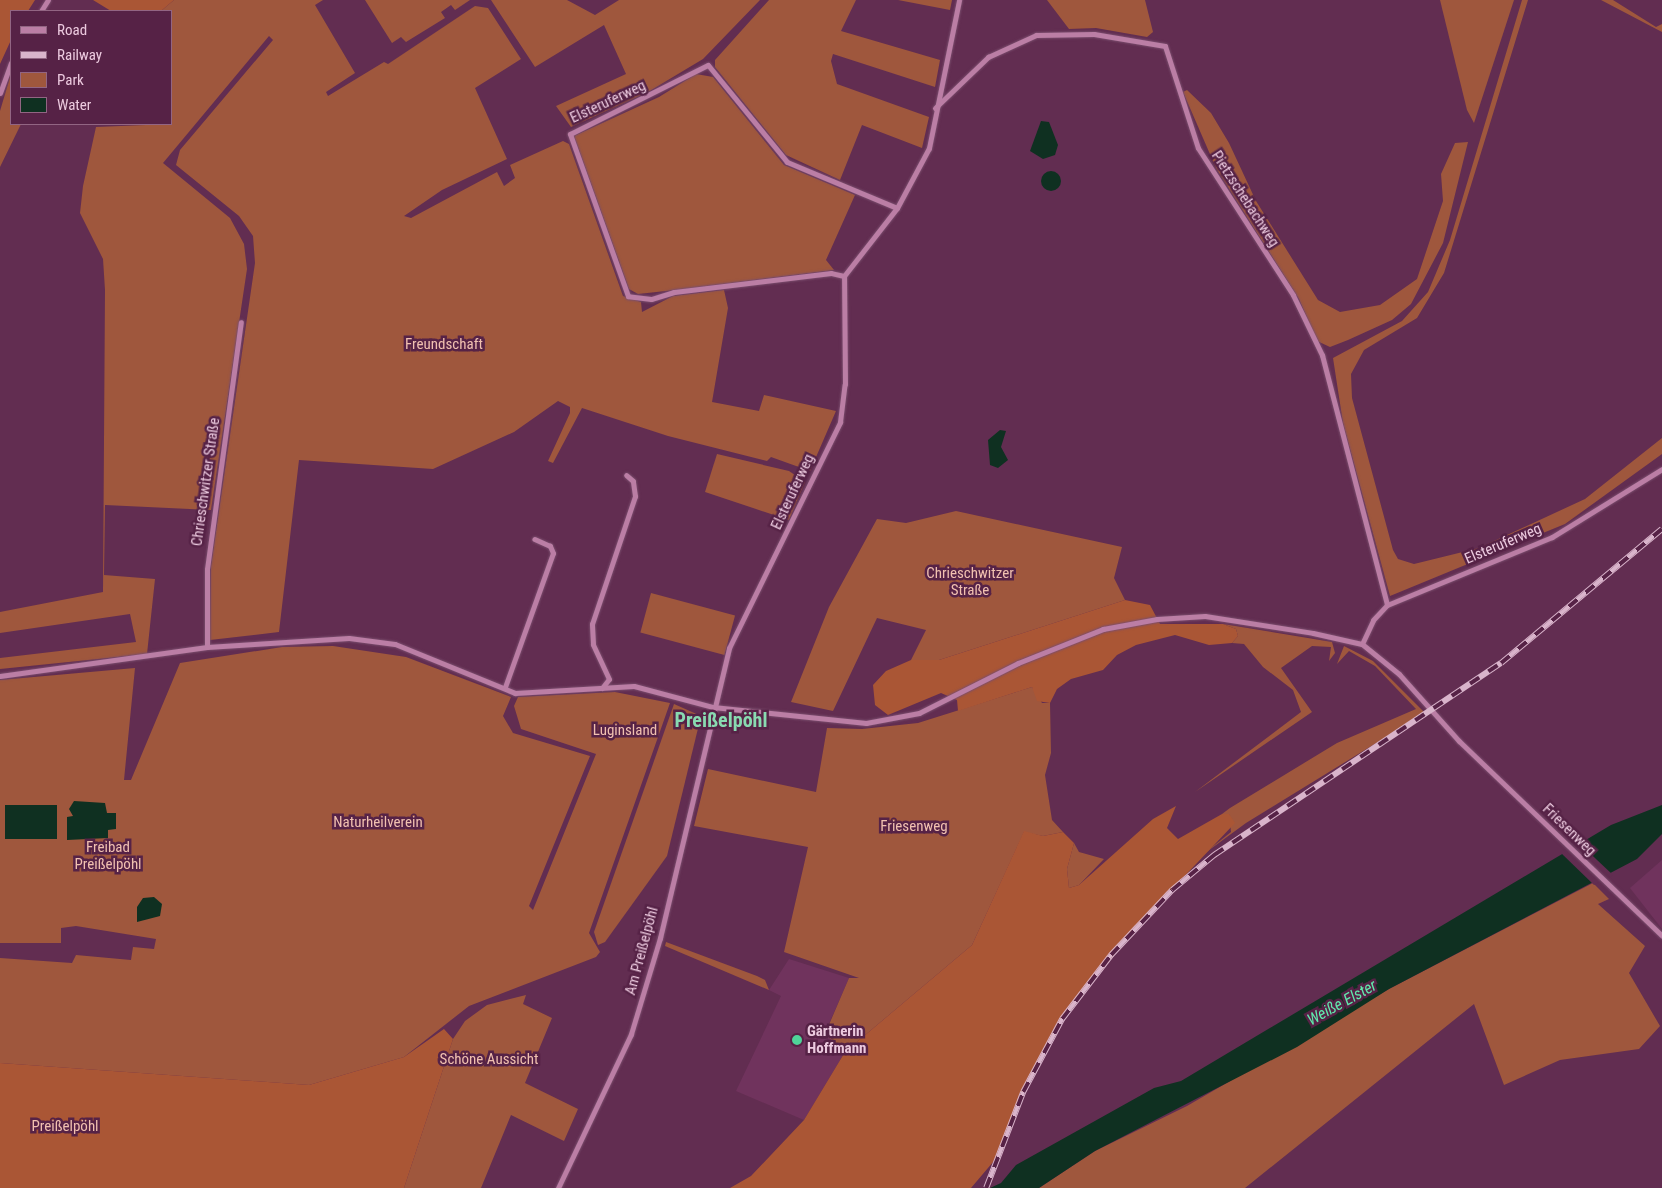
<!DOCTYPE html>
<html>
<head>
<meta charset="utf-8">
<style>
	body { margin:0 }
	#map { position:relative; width:1662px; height:1188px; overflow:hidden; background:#622d51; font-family:"Roboto Condensed",sans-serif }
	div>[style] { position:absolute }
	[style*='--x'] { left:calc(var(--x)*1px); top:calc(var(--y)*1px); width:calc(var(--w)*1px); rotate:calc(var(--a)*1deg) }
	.built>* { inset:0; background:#70335d }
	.green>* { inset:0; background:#9f573d; transform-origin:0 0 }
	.forest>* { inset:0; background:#aa5635 }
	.water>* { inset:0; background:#0f3021; transform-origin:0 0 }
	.round { border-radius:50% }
	.pier>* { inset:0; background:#622d51 }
	.roads { filter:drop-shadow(0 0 1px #7a4d6d) drop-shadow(0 0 1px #7a4d6d) }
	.minor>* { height:5px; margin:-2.5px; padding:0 2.5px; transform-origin:2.5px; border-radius:2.5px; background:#bb7ea5 }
	.rail>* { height:5.5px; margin-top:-2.75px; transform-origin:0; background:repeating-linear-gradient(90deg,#562246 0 11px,#d9b4cb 0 22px); box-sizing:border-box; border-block:1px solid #d9b4cb }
	.dots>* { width:14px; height:14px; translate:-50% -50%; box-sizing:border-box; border:2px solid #562246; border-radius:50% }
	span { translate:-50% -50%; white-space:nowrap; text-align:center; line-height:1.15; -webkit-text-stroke:5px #562246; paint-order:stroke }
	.street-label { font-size:15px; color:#eccadf }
	.park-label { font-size:15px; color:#f1c1b0 }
	.poi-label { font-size:15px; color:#eccadf; font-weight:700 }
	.left { translate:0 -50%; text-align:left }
	.water-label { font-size:16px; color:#61ebad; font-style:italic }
	.district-label { font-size:20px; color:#89dab1; font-weight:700 }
	.legend { position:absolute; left:10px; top:10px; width:162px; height:115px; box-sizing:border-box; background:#562246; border:1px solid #926583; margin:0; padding:6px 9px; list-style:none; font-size:15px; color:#eccadf }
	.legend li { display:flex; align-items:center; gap:10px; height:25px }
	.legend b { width:25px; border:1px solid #926583 }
</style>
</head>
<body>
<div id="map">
	<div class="built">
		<i style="clip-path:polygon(1662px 860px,1662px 929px,1630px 888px)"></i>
		<i style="clip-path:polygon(789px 959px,849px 978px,825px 1033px,845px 1052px,804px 1120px,736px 1091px,781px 996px,769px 990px)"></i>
	</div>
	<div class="green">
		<i style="clip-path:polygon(174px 0,323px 0,315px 5px,355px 73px,326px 92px,328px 96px,384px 62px,388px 64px,475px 6px,488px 8px,521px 59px,475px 88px,507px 159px,442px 190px,404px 216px,411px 218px,497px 172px,504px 186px,515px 178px,510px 165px,563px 141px,569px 144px,623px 296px,641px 302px,642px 312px,673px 296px,724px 290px,728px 308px,712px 402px,759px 411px,764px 395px,836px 411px,810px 471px,771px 457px,767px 461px,668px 436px,582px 408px,553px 463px,548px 461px,570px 413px,570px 407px,558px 401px,514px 432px,433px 469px,299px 460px,279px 632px,210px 640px,211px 566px,255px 263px,253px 236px,239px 216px,176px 165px,180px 150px,273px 40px,269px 36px,163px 163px,230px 218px,244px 244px,247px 269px,211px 510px,105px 505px,104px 575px,155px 579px,147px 654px,0 669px,0 658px,136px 642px,130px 614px,0 633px,0 612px,103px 592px,105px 290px,103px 259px,80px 213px,83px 186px,96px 127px,171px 124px,171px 11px,161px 11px)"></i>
		<i style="clip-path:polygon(365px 0,470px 0,455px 10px,451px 5px,441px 12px,445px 18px,406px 42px,401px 37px,392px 43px)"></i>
		<i style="clip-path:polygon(491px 0,567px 0,595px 15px,619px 0,760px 0,703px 59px,648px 92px,571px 127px,556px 106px,626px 74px,604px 25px,535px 67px)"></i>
		<i style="clip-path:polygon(769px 0,856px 0,841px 31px,940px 60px,935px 87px,833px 54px,831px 61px,837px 84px,929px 117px,922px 148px,862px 125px,840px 180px,786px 155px,715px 67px,715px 60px)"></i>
		<i style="clip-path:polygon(898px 0,952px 0,950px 10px)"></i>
		<i style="clip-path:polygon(1047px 0,1145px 0,1153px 32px,1147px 37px,1096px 28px,1069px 29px)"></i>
		<i style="clip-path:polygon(1440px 0,1514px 0,1474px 123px,1467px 110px)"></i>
		<i style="clip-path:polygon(1522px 0,1528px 0,1444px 273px,1417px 318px,1364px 350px,1351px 374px,1352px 398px,1393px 550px,1398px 559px,1414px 564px,1479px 548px,1585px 499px,1662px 438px,1662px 454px,1565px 524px,1390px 596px,1343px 423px,1333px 358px,1402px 321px,1428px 292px,1450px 240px)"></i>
		<i style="clip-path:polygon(1601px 0,1613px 0,1656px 27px,1662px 24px,1662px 32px)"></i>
		<i style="clip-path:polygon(11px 74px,11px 124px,21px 124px,0 167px,0 111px)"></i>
		<i style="clip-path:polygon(696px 74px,713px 77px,784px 165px,855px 195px,826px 260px,834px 270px,675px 290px,638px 294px,629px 289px,574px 136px,659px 97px)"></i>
		<i style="clip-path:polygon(1187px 90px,1211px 113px,1229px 143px,1256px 201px,1318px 300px,1340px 312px,1380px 305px,1417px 279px,1443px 201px,1441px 174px,1455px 143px,1468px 142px,1443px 243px,1411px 304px,1392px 320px,1348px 340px,1330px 347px,1317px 341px,1299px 299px,1216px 168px,1183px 92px)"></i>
		<i style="clip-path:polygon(717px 454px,789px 471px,805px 482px,789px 520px,705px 492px)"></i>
		<i style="clip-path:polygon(956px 511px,1122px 547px,1114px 578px,1125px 600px,939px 660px,911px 660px,926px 630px,877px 618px,833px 711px,791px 702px,829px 607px,877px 519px,906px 523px)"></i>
		<i style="left:651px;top:593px;width:87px;height:41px;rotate:15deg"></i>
		<i style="clip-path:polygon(1223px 624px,1332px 642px,1335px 653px,1329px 661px,1331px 647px,1312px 646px,1281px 668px,1312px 712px,1195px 792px,1301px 712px,1293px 690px,1263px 667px,1244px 644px,1232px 643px,1238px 636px,1236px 629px)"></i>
		<i style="clip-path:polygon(333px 646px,406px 657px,511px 697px,503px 716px,513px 733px,590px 756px,529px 906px,533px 910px,596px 754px,521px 729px,514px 706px,518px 697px,615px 692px,670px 703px,589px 933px,600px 952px,596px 957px,469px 1006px,404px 1057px,309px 1085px,0 1063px,0 958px,72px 963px,76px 955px,131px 960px,133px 947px,154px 949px,156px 939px,76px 926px,61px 928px,61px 943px,0 943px,0 680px,135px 668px,124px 780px,131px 780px,180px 663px,282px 647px)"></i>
		<i style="clip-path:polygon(1344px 646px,1373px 661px,1425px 713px,1246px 823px,1201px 856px,1231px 832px,1229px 814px,1222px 814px,1230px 808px,1337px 743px,1416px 709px,1375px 666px,1349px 651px,1337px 664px)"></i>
		<i style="clip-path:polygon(1032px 687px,1042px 703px,1050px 703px,1051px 753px,1045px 775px,1052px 820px,1063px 832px,1043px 836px,1024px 832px,972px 945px,845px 1052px,825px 1034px,849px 978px,859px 978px,784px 952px,808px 847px,694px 826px,708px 769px,816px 792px,827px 728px,862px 729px,918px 723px)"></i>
		<i style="clip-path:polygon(674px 704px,701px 716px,667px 856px,605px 942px,598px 945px,594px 932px)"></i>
		<i style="clip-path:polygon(1074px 843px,1079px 852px,1104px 859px,1079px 885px,1069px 888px,1067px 869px)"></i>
		<i style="clip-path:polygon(1593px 883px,1609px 899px,1598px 904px,1645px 946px,1629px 973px,1660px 1026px,1639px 1049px,1560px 1060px,1504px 1085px,1474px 1004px,1245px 1188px,1039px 1188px,1095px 1151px,1187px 1106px,1389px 989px)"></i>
		<i style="clip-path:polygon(666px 942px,757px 976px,765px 980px,769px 990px,665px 946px)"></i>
		<i style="clip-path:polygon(526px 995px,523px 1004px,552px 1018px,525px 1083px,578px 1109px,564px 1141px,511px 1115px,481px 1188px,404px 1188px,453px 1039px,465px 1021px,487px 1005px)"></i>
	</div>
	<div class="forest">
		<i style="clip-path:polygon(0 0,35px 0,28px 11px,11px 11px,11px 40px,0 64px)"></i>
		<i style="clip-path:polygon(93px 0,174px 0,161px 11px,111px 11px)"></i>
		<i style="clip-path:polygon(1125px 600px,1150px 605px,1160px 624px,1223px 624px,1236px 629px,1238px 636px,1232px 643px,1209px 645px,1175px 635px,1136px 645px,1117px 655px,1103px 670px,1071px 679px,1057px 689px,1050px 703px,1037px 701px,1032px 687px,958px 711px,957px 700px,941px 693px,888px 715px,875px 705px,873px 685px,886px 671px,911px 660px,939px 660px)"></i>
		<i style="clip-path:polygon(1176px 806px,1167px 828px,1178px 839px,1222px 814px,1229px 814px,1235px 823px,1139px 924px,1062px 1019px,1023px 1092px,999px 1155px,971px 1188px,730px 1188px,751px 1176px,804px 1120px,845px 1052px,972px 945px,1024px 831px,1043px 836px,1063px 832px,1074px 843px,1067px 869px,1069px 888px,1079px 885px,1153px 819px)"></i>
		<i style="clip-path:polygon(444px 1029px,453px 1039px,404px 1188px,0 1188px,0 1063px,309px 1085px,404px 1057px)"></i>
	</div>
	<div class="water">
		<i style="clip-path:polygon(1041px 121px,1049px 122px,1058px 145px,1055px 155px,1043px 159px,1030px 151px)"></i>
		<i class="round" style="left:1041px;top:171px;width:20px;height:20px"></i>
		<i style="clip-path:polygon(1000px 430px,1006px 431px,1001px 447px,1008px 460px,998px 468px,990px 465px,988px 440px)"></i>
		<i style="clip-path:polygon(74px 801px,105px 803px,107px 813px,116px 813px,116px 829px,108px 830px,108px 838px,67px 840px,67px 817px,73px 816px,69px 809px)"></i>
		<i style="left:5px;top:805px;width:52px;height:34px"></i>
		<i style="clip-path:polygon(1662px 805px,1662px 834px,1637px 859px,1389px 989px,1297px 1047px,1095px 1151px,1039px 1188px,990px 1188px,1001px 1183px,1016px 1165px,1154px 1088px,1181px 1081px,1611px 825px)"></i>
		<i style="clip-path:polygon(154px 897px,162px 904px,160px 916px,137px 922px,137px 907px,143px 898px)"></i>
	</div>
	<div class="pier">
		<i style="clip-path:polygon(1578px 842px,1613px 875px,1594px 885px,1560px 852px)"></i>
	</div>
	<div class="roads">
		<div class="minor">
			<i style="--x:41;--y:11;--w:13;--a:-58"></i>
			<i style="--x:0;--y:93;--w:32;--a:-70"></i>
			<i style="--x:935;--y:108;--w:74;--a:-43.9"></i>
			<i style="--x:988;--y:57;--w:53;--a:-24.6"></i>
			<i style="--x:1036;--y:35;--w:58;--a:-1"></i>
			<i style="--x:1094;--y:34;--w:72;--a:9.6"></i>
			<i style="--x:1165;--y:46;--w:107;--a:72.1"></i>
			<i style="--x:1198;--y:148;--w:175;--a:57.1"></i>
			<i style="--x:1293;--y:295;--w:67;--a:64.2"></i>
			<i style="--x:1322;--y:355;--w:258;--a:75.4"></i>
			<i style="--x:844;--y:276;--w:13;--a:-167"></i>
			<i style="--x:831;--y:273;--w:158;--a:173.1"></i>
			<i style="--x:674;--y:292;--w:24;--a:163"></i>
			<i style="--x:651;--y:299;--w:23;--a:-173"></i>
			<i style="--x:628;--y:296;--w:172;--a:-109.7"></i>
			<i style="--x:570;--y:134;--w:154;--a:-26.6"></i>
			<i style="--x:708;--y:65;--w:125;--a:50.8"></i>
			<i style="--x:787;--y:162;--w:119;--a:22.7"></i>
			<i style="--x:1362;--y:644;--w:26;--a:-65"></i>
			<i style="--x:1373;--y:620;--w:21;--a:-47"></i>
			<i style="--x:1387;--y:605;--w:178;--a:-22.4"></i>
			<i style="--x:1552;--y:537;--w:129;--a:-31.7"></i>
			<i style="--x:207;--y:647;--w:78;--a:-90"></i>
			<i style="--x:207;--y:569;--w:249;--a:-82.2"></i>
			<i style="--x:0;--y:676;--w:209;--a:-8"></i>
			<i style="--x:207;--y:647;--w:142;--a:-3.6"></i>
			<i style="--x:349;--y:638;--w:46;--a:7.4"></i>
			<i style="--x:395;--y:644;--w:130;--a:22.2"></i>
			<i style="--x:515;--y:693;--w:119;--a:-3.4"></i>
			<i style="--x:634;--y:686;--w:82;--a:14.9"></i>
			<i style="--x:713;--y:707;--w:154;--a:6"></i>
			<i style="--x:866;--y:723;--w:54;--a:-10.7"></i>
			<i style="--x:919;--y:713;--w:111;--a:-26.8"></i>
			<i style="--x:1018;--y:663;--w:92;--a:-21.8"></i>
			<i style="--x:1103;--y:629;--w:55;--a:-10.5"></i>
			<i style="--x:1157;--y:619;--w:48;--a:-3.6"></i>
			<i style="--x:1205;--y:616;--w:109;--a:8.9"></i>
			<i style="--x:1313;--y:633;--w:50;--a:12.7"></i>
			<i style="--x:1362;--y:644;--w:48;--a:39"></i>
			<i style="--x:1399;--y:674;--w:90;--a:48.2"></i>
			<i style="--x:1459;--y:741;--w:281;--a:43.8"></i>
			<i style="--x:505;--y:687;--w:142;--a:-70.3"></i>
			<i style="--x:553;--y:553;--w:8;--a:-113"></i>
			<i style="--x:550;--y:546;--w:17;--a:-156"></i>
			<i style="--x:602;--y:688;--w:11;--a:-52"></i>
			<i style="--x:609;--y:679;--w:38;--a:-115"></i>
			<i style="--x:593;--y:644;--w:20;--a:-93"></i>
			<i style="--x:592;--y:624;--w:135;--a:-71.4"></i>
			<i style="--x:635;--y:496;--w:15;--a:-98"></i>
			<i style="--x:633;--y:481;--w:9;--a:-139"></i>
			<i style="--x:558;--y:1188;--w:170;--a:-64.6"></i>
			<i style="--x:631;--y:1034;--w:100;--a:-73.2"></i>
			<i style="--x:660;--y:938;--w:298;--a:-76.6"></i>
			<i style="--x:729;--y:648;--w:252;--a:-63.8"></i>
			<i style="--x:840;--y:422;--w:38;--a:-83"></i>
			<i style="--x:845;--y:384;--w:108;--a:-90.5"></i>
			<i style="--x:844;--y:276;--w:86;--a:-52.1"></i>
			<i style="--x:897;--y:208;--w:68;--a:-61.9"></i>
			<i style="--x:929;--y:148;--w:151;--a:-78.5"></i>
		</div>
	</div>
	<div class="rail">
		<i style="--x:986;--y:1188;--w:103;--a:-68.9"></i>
		<i style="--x:1023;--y:1092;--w:83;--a:-61.9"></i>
		<i style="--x:1062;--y:1019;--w:81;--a:-52.6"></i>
		<i style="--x:1111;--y:955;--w:89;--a:-46.8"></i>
		<i style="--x:1172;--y:890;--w:55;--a:-39.8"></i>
		<i style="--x:1214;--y:855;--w:345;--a:-33.8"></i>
		<i style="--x:1501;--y:663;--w:209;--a:-39.8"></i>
	</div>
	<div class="dots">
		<i style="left:797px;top:1040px;background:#4fd399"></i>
	</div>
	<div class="street-label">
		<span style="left:608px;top:102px;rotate:-25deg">Elsteruferweg</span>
		<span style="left:1245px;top:199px;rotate:57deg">Pietzschebachweg</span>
		<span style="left:206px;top:482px;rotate:-82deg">Chrieschwitzer Straße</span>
		<span style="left:793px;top:492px;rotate:-65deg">Elsteruferweg</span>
		<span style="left:1503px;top:544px;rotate:-23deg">Elsteruferweg</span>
		<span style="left:1569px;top:830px;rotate:44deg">Friesenweg</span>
		<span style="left:642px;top:951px;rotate:-75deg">Am Preißelpöhl</span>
	</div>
	<div class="park-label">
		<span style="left:444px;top:345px">Freundschaft</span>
		<span style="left:970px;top:582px">Chrieschwitzer<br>Straße</span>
		<span style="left:625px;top:731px">Luginsland</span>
		<span style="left:378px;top:823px">Naturheilverein</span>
		<span style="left:914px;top:827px">Friesenweg</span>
		<span style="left:108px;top:856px">Freibad<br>Preißelpöhl</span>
		<span style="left:489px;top:1060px">Schöne Aussicht</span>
		<span style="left:65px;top:1127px">Preißelpöhl</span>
	</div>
	<div class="poi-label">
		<span class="left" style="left:807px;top:1040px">Gärtnerin<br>Hoffmann</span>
	</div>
	<div class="water-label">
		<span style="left:1342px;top:1003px;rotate:-29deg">Weiße Elster</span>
	</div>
	<div class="district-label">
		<span style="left:721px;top:720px">Preißelpöhl</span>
	</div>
	<ul class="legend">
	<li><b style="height:6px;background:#bb7ea5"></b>Road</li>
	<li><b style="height:6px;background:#d9b4cb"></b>Railway</li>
	<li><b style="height:14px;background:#9f573d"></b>Park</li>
	<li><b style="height:14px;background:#0f3021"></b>Water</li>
	</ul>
</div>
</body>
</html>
